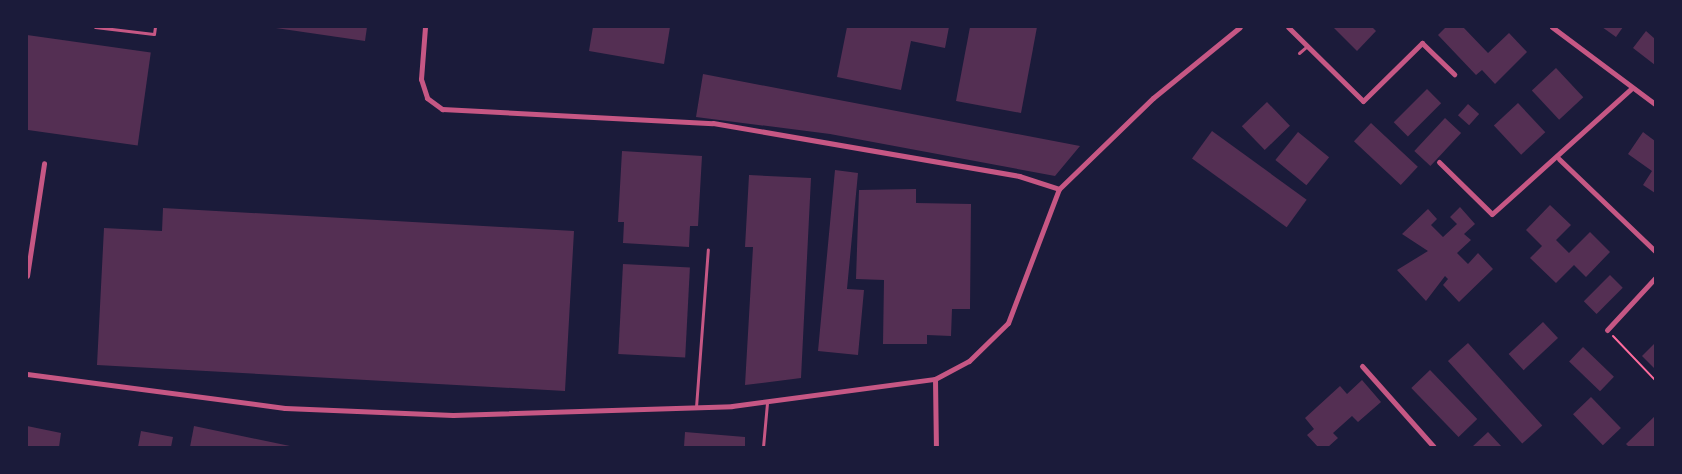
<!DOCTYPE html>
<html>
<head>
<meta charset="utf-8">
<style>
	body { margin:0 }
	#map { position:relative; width:1682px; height:474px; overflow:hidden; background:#1b1b3a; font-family:"Open Sans",sans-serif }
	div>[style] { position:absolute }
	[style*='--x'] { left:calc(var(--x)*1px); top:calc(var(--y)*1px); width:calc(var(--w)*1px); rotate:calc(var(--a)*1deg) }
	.building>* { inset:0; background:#542f53; transform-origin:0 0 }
	.path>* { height:2px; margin:-1px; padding:0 1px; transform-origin:1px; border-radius:1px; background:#ff6b9d }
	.service>* { height:3px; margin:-1.5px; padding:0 1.5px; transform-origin:1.5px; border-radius:1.5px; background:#c65784 }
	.minor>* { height:5px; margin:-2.5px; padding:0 2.5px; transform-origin:2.5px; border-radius:2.5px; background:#c65784 }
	span { translate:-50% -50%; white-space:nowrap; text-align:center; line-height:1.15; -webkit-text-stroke:4.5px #1b1b3a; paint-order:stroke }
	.frame { position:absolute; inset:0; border:28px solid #1b1b3a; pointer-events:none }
</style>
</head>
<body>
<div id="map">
	<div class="building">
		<i style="clip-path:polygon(269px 27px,367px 27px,365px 41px)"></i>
		<i style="clip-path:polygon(593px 27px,670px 27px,664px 64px,589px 51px)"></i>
		<i style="clip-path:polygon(847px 27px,949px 27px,945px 48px,911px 41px,901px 90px,837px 77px)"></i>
		<i style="clip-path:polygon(970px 27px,1037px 27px,1021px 113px,956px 101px)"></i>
		<i style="clip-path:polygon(1333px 27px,1372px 27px,1376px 31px,1357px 51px)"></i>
		<i style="clip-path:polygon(1446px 27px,1463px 27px,1488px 53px,1509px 33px,1527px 52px,1495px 84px,1482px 70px,1476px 75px,1438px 35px)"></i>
		<i style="clip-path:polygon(1602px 27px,1623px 27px,1616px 37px)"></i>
		<i style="clip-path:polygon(1646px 31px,1655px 39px,1655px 65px,1633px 48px)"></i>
		<i style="left:27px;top:35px;width:125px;height:94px;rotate:8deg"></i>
		<i style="left:1556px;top:68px;width:40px;height:33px;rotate:47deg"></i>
		<i style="clip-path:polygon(703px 74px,1080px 146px,1055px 176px,830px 134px,696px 117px)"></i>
		<i style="left:1427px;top:89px;width:20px;height:47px;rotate:45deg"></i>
		<i style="left:1267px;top:102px;width:33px;height:35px;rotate:46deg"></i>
		<i style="left:1518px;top:103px;width:40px;height:33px;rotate:47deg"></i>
		<i style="left:1468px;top:104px;width:15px;height:15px;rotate:42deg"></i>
		<i style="left:1445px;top:118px;width:22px;height:45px;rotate:43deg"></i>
		<i style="left:1371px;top:123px;width:64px;height:25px;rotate:43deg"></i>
		<i style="left:1212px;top:131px;width:117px;height:34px;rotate:36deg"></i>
		<i style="left:1298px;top:132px;width:40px;height:36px;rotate:39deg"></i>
		<i style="clip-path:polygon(1643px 132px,1655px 141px,1655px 193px,1643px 185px,1652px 171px,1628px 154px)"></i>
		<i style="clip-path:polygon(622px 151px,702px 156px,698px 226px,690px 226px,689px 247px,623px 243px,624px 222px,618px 222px)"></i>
		<i style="clip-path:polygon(835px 170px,858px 173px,847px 289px,864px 290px,858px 355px,818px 351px)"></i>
		<i style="clip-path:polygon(749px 175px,811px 178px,801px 378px,745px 385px,753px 247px,745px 247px)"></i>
		<i style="clip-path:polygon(916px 189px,916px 203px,971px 204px,970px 309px,952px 309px,951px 336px,927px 335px,927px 344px,883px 344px,884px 280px,856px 279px,859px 190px)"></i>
		<i style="clip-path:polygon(1550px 205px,1571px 225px,1556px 240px,1569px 253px,1590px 232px,1610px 252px,1586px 277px,1574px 265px,1556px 283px,1530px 258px,1542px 246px,1526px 230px)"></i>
		<i style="clip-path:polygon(1460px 207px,1475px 224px,1464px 234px,1471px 240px,1457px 253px,1468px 264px,1478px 253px,1493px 269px,1459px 302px,1443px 285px,1448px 279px,1445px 276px,1426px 301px,1397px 270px,1428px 251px,1402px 234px,1428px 209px,1437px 219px,1431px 225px,1443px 237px,1457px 224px,1450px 217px)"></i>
		<i style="clip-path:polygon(163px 208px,574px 231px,565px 391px,97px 365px,104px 228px,162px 231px)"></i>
		<i style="left:623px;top:264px;width:67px;height:90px;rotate:3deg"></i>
		<i style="left:1610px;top:275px;width:18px;height:37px;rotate:45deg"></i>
		<i style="left:1543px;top:322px;width:22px;height:47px;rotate:47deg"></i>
		<i style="left:1468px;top:343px;width:111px;height:27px;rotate:48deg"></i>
		<i style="clip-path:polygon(1655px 343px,1655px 369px,1642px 356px)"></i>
		<i style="left:1583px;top:347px;width:43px;height:20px;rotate:44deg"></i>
		<i style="left:1430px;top:370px;width:68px;height:26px;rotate:46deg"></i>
		<i style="clip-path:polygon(1362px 380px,1381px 402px,1358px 422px,1352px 416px,1333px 433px,1338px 438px,1328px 447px,1318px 447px,1307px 435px,1314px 429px,1305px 418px,1340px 386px,1347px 394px)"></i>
		<i style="left:1591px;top:397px;width:43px;height:25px;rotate:46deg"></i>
		<i style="clip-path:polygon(1655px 416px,1655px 447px,1629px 447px,1626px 444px)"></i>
		<i style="clip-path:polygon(27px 426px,61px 433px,59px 447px,27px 447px)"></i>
		<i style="clip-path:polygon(194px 426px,290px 446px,290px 447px,190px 447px)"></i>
		<i style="clip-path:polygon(141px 431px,173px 437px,171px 447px,138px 447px)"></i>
		<i style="clip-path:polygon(685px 432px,745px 437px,745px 447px,684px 447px)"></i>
		<i style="clip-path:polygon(1488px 432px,1502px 447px,1472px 447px)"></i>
	</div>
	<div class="path">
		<i style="--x:1613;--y:336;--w:61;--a:46.3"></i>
	</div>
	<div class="service">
		<i style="--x:95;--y:27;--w:59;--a:6.8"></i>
		<i style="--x:154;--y:34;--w:7;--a:-82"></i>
		<i style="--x:1299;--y:53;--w:11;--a:-41"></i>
		<i style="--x:696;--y:407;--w:158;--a:-85.7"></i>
		<i style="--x:763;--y:447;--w:44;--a:-84.8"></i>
	</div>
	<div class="minor">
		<i style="--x:425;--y:27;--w:52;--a:94.4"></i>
		<i style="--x:421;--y:79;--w:20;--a:72"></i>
		<i style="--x:427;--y:98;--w:19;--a:36"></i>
		<i style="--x:442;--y:109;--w:271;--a:3"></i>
		<i style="--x:713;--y:123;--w:311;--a:9.8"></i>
		<i style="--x:1019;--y:176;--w:42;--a:18"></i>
		<i style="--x:1288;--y:27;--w:105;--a:44.6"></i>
		<i style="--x:1363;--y:101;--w:83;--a:-44.5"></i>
		<i style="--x:1422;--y:43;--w:45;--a:44.1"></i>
		<i style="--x:1552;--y:27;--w:129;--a:36.8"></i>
		<i style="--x:1559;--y:159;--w:133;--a:43.8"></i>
		<i style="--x:1439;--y:162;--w:74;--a:44.5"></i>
		<i style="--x:1492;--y:214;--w:188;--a:-42"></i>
		<i style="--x:27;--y:276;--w:114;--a:-81.4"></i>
		<i style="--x:1607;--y:330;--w:71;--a:-47.3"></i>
		<i style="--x:1362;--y:366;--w:108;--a:48.4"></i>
		<i style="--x:27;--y:374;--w:260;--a:7.5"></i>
		<i style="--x:285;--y:408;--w:168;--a:2.4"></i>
		<i style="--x:453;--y:415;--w:279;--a:-1.8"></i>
		<i style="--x:732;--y:406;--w:205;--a:-7.6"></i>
		<i style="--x:935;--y:379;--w:38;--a:-28"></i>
		<i style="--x:969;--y:361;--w:54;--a:-44.3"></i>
		<i style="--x:1008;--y:323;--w:143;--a:-69.2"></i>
		<i style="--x:1059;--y:189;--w:131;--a:-44.1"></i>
		<i style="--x:1153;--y:98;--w:112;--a:-39.2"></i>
		<i style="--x:935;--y:379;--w:68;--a:89.2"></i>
	</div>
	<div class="frame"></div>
</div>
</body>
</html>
